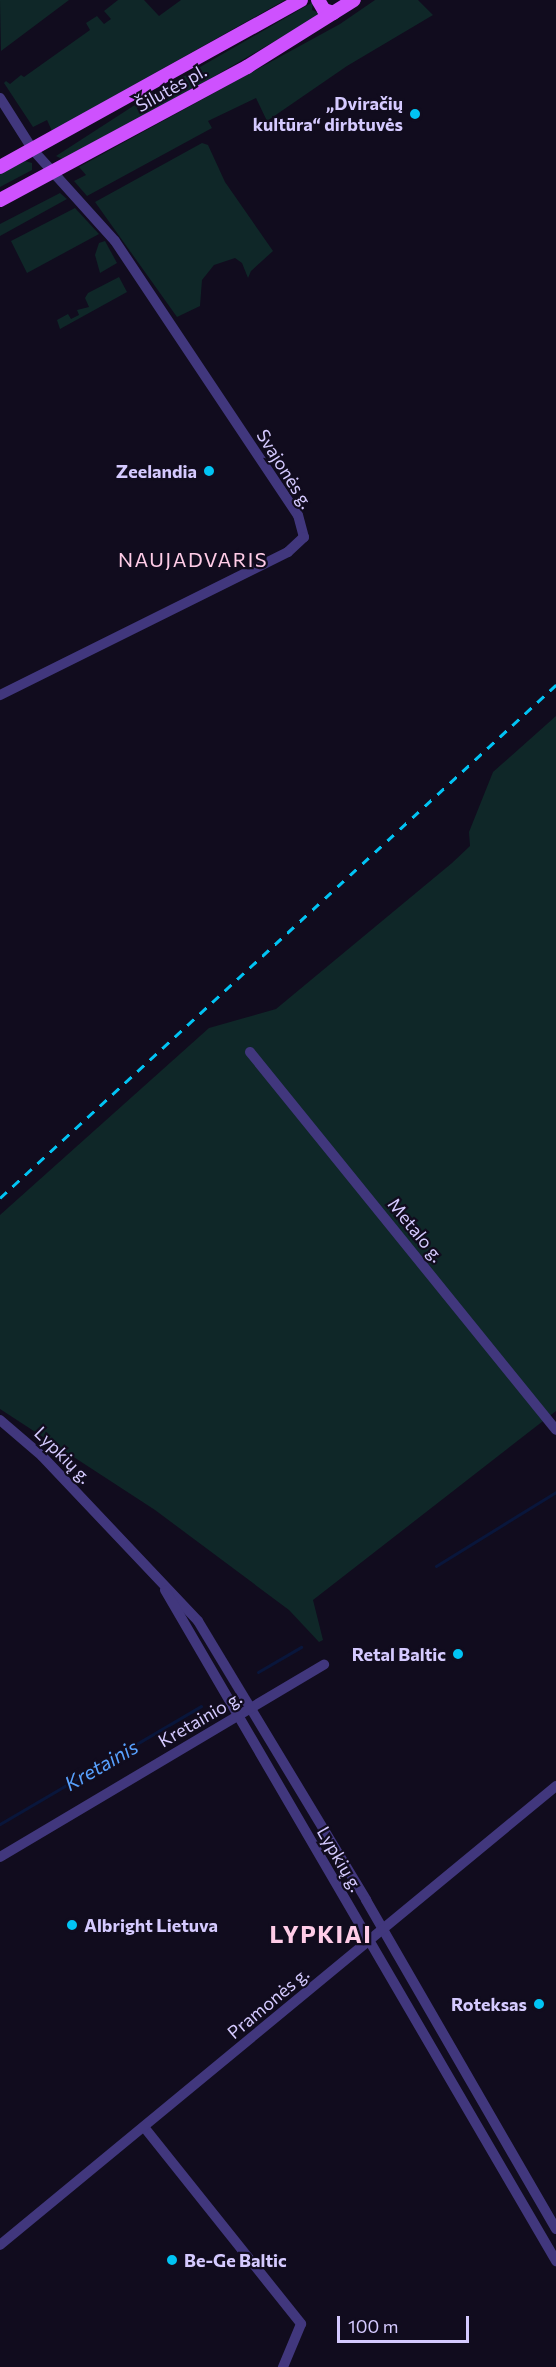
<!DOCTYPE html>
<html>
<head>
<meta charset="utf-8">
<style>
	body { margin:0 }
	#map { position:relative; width:556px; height:2367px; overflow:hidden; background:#110c1e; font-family:Commissioner,sans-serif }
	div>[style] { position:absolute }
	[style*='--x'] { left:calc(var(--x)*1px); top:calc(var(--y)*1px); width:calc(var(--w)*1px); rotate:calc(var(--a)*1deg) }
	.green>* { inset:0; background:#0f2728 }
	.stream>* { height:3px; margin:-1.5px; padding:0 1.5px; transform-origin:1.5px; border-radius:1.5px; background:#09163b }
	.minor>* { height:10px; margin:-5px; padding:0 5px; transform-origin:5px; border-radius:5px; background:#41377d }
	.major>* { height:14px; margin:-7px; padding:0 7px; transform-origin:7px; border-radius:7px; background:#ce51fe }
	.rail>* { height:3px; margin-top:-1.5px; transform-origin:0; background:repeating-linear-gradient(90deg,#01c4f4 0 9px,transparent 0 17px) }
	.dots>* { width:16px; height:16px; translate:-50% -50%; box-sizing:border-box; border:3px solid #110c1e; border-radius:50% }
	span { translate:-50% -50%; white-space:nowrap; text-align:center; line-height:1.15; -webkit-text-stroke:4.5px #110c1e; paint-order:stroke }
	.street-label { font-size:18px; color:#d5caff }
	.poi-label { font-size:18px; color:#d5caff; font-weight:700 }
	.right { translate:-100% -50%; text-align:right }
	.left { translate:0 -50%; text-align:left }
	.neighbourhood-label { font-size:20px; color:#ffcce7; letter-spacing:1.5px }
	.water-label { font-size:20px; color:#58a1fe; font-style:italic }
	.district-label { font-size:24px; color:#ffcce7; font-weight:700; letter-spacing:1.5px }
	.scale { position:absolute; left:337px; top:2316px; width:132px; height:27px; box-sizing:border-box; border:3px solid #d5caff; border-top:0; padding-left:8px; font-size:18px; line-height:21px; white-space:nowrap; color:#d5caff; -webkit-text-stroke:4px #110c1e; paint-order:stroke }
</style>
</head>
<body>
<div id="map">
	<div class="green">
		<i style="clip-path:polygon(0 0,69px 0,1px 51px)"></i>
		<i style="clip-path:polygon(118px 0,144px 0,159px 16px,181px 0,285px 0,52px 131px,47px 120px,33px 127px,4px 83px,6px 81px,10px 84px,21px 75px,24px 77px,90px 30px,86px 23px,97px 16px,104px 24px,111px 19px,104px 11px)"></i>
		<i style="clip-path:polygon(375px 0,418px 0,433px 15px,347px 66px,267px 121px,256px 98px,208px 121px,212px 128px,87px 196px,74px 181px,86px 175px,79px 167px,340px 24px)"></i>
		<i style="clip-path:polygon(313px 2px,312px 10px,321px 14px,203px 83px,62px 159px,56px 156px,141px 101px)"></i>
		<i style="clip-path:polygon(202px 143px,208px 145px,225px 182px,273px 251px,251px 271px,248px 278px,242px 263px,235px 258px,214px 265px,202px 280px,200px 306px,177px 317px,95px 202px)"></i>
		<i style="clip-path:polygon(25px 161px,32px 163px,32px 170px,0 187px,0 174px)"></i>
		<i style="clip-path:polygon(60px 193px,67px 199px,0 236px,0 224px)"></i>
		<i style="clip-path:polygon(75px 208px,99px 234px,27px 273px,11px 241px)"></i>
		<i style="clip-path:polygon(105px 241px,117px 263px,100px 273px,95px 255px,99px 243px)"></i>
		<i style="clip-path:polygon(119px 277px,127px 292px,60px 329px,57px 320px,68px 314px,71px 319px,79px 315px,77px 310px,89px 307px,85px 298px,88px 293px)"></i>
		<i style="clip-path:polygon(556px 716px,556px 1411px,313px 1600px,323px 1640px,319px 1642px,289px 1610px,155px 1510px,0 1409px,0 1215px,209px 1028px,276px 1009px,452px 863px,470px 846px,469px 832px,493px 772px)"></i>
	</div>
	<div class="stream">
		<i style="--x:436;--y:1566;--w:141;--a:-31.7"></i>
		<i style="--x:258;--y:1672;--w:50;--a:-30.2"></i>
		<i style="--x:0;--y:1824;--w:233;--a:-30.4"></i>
	</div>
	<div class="minor">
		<i style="--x:0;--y:98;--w:62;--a:57.6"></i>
		<i style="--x:33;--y:150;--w:122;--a:48"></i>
		<i style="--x:115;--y:241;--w:329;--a:56.3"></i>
		<i style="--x:298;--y:515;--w:23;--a:75"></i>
		<i style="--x:304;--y:537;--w:22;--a:137"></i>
		<i style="--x:288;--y:552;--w:322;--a:153.6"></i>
		<i style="--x:250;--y:1052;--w:486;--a:51"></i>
		<i style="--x:0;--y:1420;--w:55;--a:40.6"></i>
		<i style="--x:42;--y:1456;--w:227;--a:46.6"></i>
		<i style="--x:198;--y:1621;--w:326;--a:58.9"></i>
		<i style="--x:366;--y:1900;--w:380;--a:60"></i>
		<i style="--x:165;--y:1590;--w:777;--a:59.77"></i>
		<i style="--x:0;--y:1857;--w:377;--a:-30.7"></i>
		<i style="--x:144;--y:2127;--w:252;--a:51.4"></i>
		<i style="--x:301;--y:2324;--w:47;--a:112.7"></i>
		<i style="--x:0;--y:2245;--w:721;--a:-39.54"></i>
	</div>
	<div class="major">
		<i style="--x:318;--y:0;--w:12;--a:59"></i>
		<i style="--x:324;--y:10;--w:10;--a:17"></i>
		<i style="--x:0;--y:167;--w:344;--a:-29"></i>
		<i style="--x:0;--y:200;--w:281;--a:-28.3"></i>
		<i style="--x:247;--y:67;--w:126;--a:-32.1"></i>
	</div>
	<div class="rail">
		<i style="--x:0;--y:1198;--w:757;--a:-42.7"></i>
	</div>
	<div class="dots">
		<i style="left:415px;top:114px;background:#01c4f4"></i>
		<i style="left:209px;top:471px;background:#01c4f4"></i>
		<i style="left:458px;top:1654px;background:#01c4f4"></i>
		<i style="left:72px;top:1925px;background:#01c4f4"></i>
		<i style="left:539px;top:2004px;background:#01c4f4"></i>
		<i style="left:172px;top:2260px;background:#01c4f4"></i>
	</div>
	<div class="street-label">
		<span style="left:171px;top:88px;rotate:-29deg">Šilutės pl.</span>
		<span style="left:285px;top:469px;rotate:58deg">Svajonės g.</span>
		<span style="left:416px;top:1230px;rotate:51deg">Metalo g.</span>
		<span style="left:63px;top:1455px;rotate:45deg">Lypkių g.</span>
		<span style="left:200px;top:1719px;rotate:-30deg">Kretainio g.</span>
		<span style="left:340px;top:1859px;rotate:60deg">Lypkių g.</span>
		<span style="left:268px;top:2003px;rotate:-40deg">Pramonės g.</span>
	</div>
	<div class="poi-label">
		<span class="right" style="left:403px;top:114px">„Dviračių<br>kultūra“ dirbtuvės</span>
		<span class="right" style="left:197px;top:471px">Zeelandia</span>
		<span class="right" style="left:446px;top:1654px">Retal Baltic</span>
		<span class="left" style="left:84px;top:1925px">Albright Lietuva</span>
		<span class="right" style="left:527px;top:2004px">Roteksas</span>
		<span class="left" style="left:184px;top:2260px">Be-Ge Baltic</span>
	</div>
	<div class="neighbourhood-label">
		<span style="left:193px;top:559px">NAUJADVARIS</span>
	</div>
	<div class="water-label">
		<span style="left:101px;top:1765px;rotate:-30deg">Kretainis</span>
	</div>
	<div class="district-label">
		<span style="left:321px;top:1934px">LYPKIAI</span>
	</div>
	<div class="scale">100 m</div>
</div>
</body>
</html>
